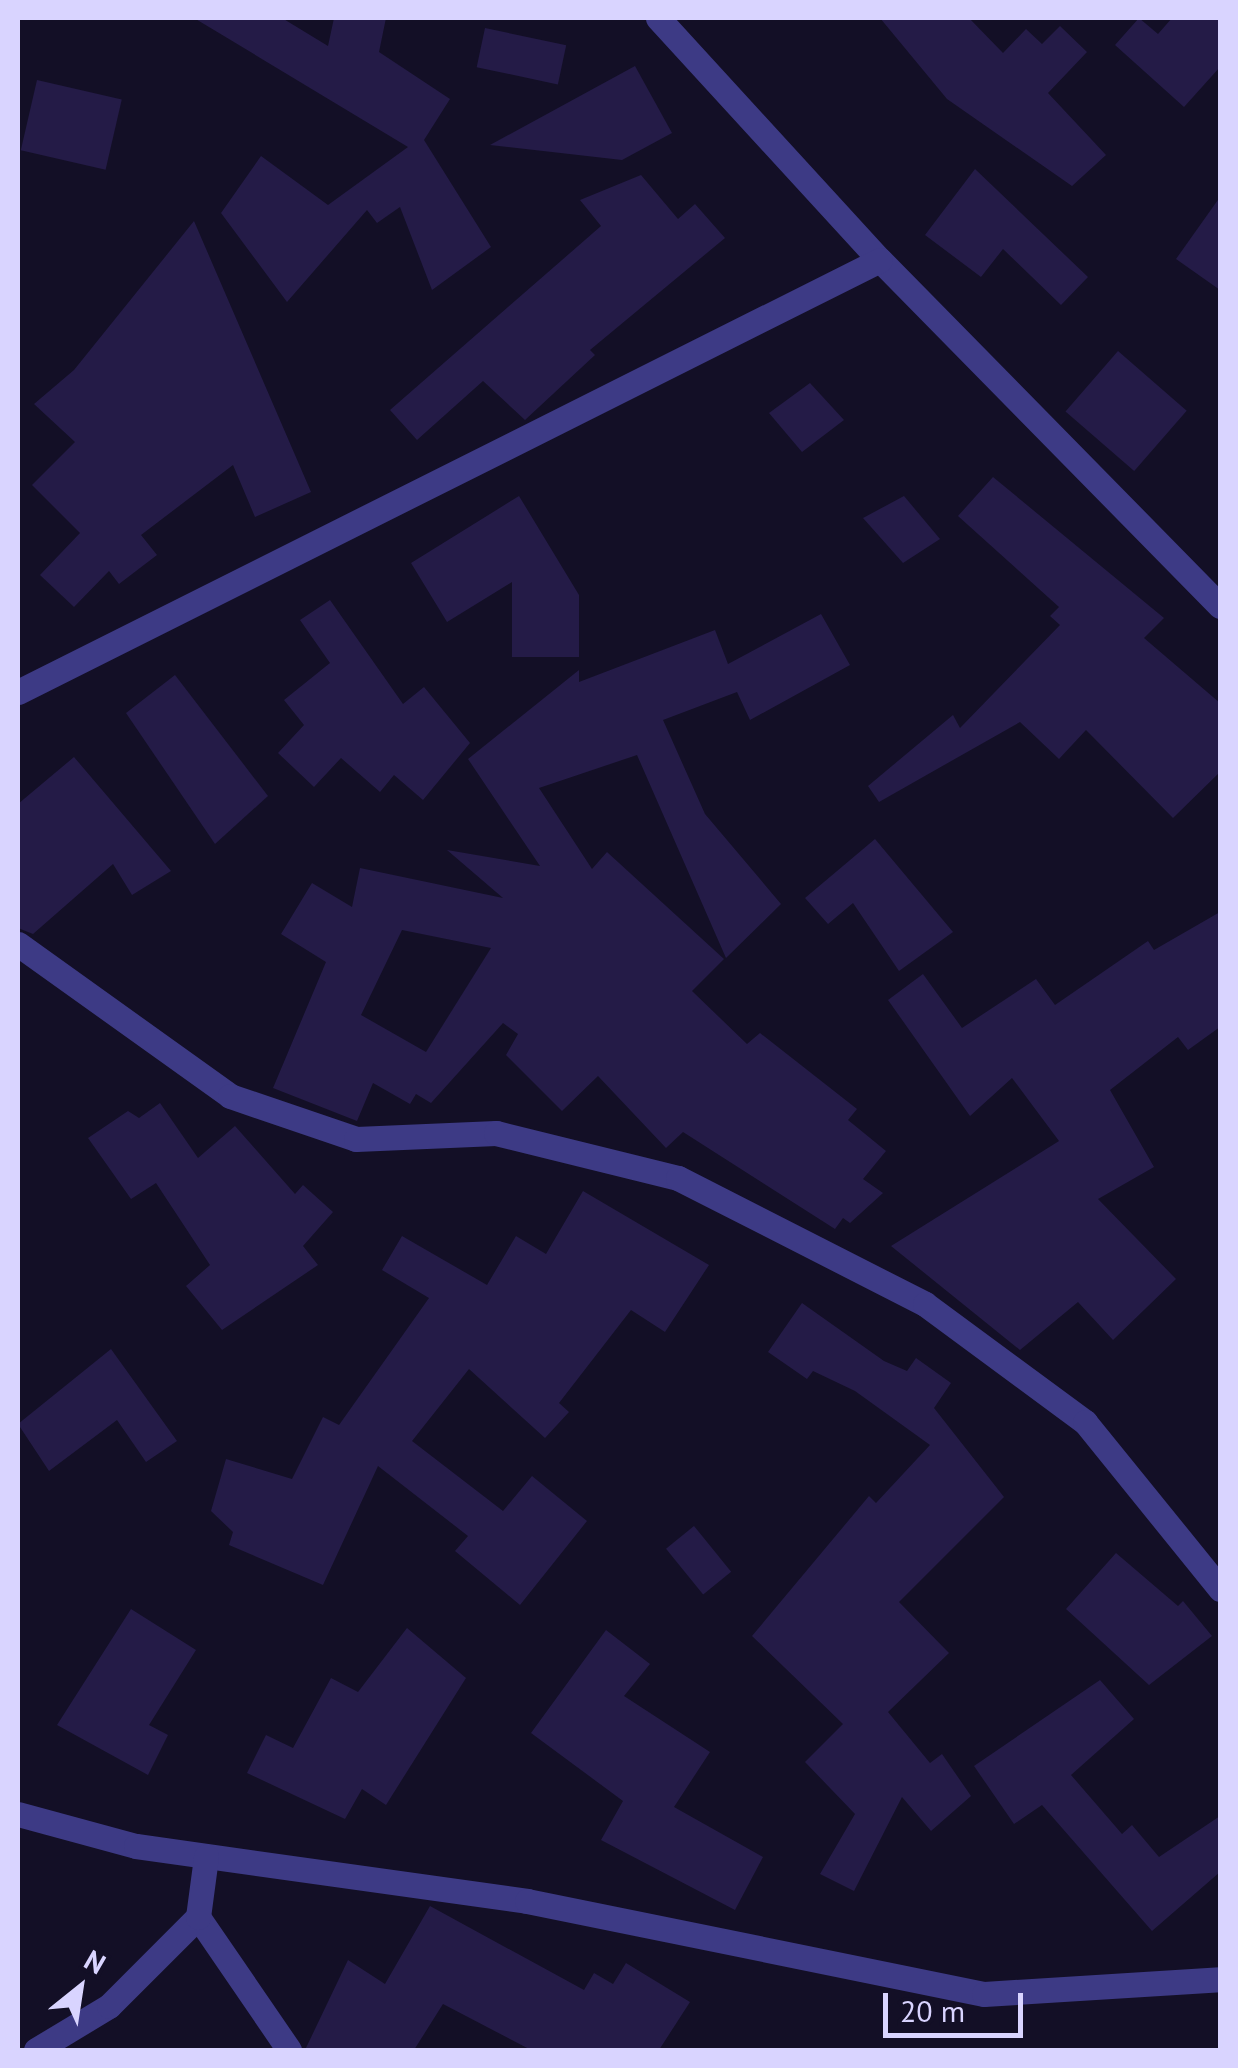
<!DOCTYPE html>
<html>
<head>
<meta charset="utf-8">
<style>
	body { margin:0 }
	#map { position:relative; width:1238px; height:2068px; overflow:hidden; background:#130f26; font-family:"PT Sans",sans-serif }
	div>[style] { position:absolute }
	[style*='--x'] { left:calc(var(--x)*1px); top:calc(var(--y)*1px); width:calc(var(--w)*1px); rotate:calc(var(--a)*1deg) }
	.building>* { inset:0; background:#241b47; transform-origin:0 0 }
	.street>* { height:25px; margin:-12.5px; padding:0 12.5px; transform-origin:12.5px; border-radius:12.5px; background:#3d3a85 }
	span { translate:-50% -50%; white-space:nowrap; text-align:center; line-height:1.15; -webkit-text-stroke:10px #130f26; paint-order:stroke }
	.frame { position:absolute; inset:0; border:20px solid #d9d4ff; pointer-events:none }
	.north { position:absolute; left:30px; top:1938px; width:100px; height:100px; -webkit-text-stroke:8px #130f26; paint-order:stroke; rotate:30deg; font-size:28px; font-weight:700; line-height:40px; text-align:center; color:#d9d4ff }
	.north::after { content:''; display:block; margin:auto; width:35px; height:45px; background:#d9d4ff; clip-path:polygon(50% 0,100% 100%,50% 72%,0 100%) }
	.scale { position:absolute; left:883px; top:1993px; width:140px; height:45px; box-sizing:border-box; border:5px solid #d9d4ff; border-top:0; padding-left:12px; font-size:30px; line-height:35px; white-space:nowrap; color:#d9d4ff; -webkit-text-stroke:8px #130f26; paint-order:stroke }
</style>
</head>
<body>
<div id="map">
	<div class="building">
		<i style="clip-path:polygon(194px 18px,282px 18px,328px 46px,334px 18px,386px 18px,379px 52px,450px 99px,424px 140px,491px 247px,432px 290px,400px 207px,377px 223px,367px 210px,287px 302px,221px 213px,261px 156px,328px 205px,408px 147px)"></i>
		<i style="clip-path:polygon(880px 18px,969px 18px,1003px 53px,1026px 29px,1042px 44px,1060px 26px,1087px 52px,1048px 93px,1106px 155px,1072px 186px,947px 99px)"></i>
		<i style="clip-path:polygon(1139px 18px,1158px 34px,1172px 18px,1220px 18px,1220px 67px,1184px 107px,1115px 45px)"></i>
		<i style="left:485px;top:28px;width:83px;height:40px;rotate:12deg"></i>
		<i style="clip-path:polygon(635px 66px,672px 133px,622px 160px,490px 145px)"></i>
		<i style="left:37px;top:80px;width:87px;height:72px;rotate:13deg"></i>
		<i style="clip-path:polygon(975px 169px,1088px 277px,1061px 305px,1003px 249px,981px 277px,925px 235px)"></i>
		<i style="clip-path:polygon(641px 175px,678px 219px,695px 204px,725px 238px,590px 350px,595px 355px,525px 420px,483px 381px,417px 440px,390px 410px,601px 226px,580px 200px)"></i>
		<i style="clip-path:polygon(1220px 197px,1220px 290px,1176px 259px)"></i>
		<i style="clip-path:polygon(194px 221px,311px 492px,255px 517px,233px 465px,141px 535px,157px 555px,119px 584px,109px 571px,74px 607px,40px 575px,80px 533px,32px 485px,75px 442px,34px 404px,74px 370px)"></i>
		<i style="left:1118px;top:351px;width:91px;height:80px;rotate:41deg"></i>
		<i style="clip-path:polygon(810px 383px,844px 420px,802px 452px,769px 413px)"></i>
		<i style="clip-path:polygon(993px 477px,1164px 618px,1144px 638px,1220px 703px,1220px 772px,1173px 818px,1086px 730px,1059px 759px,1020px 722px,879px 802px,868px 786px,953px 715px,960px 728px,1060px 625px,1050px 616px,1059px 607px,958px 516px)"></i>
		<i style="clip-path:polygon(519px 496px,579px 595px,579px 657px,512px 657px,512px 582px,447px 622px,411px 563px)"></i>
		<i style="clip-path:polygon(904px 496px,940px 539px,903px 563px,863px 518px)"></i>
		<i style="clip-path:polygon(330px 600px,403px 704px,424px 687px,470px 743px,423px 800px,394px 775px,380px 792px,341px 758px,314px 787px,278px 753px,304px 725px,284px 700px,330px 663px,300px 620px)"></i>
		<i style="clip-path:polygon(evenodd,821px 614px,850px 665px,750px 720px,737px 692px,663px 720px,705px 814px,781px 904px,726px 958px,637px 755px,539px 788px,592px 869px,607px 852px,724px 959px,692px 991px,747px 1044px,760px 1033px,857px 1109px,848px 1120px,886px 1151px,863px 1179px,883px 1193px,850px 1223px,843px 1218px,835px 1229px,683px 1132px,666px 1148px,598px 1076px,562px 1111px,506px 1055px,518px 1034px,503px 1023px,431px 1103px,416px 1094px,410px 1104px,373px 1083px,357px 1121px,273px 1088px,326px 962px,281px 934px,312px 883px,352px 907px,360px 868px,503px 898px,447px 850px,540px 866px,468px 759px,579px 670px,579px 682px,715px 630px,728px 664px,821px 614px,402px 930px,491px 948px,426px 1052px,361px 1015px,402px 930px)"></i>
		<i style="clip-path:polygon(175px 675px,268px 796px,215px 844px,126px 713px)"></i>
		<i style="clip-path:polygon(74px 757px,171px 871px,132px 895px,113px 864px,33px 934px,18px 928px,18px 804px)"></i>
		<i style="clip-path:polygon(875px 839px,953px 932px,899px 971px,853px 903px,828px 924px,805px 898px)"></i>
		<i style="clip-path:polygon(1220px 912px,1220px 1027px,1188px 1050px,1178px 1037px,1110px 1090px,1154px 1167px,1098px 1199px,1176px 1279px,1113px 1340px,1078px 1302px,1020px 1350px,891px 1246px,1059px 1141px,1012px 1078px,970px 1116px,888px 1000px,923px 974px,962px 1028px,1036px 979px,1055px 1005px,1148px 941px,1154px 950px)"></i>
		<i style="clip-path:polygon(160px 1103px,198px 1158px,235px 1126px,295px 1194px,303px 1185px,333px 1212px,303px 1246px,318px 1265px,222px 1330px,186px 1286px,210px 1265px,156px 1183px,131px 1199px,88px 1138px,128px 1111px,139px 1118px)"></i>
		<i style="clip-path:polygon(583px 1191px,709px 1265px,665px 1332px,631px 1310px,559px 1403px,569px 1412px,545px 1438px,469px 1369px,412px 1441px,503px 1511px,532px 1476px,587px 1521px,520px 1605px,455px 1551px,468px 1536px,378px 1466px,323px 1585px,229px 1545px,233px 1532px,211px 1511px,226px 1459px,292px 1479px,323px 1417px,339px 1425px,429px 1298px,382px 1270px,402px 1236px,487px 1285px,516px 1236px,546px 1254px)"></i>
		<i style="clip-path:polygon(802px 1303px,884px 1361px,907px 1371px,916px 1358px,951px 1383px,934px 1408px,1004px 1497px,899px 1602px,949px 1653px,888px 1712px,930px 1763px,942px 1754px,971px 1796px,931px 1831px,902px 1797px,854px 1891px,820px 1874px,855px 1814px,805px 1762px,843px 1724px,752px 1636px,869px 1496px,876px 1503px,930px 1445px,855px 1391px,813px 1371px,807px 1379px,768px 1352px)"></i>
		<i style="clip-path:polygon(111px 1349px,177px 1441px,146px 1462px,117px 1420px,49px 1471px,18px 1424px)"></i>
		<i style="left:694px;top:1526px;width:59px;height:36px;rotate:51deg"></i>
		<i style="clip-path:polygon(1116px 1553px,1178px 1606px,1183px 1601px,1212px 1636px,1149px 1685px,1066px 1609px)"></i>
		<i style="clip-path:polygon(131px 1609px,196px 1650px,149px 1725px,168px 1735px,148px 1775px,57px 1725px)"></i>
		<i style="clip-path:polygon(407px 1628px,466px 1678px,386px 1805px,362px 1789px,345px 1819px,247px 1773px,266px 1735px,293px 1748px,331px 1678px,358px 1692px)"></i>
		<i style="clip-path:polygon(606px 1630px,650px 1664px,624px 1696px,710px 1752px,674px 1807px,763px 1857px,735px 1910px,601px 1840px,623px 1801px,531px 1733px)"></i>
		<i style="clip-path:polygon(1100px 1680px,1134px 1719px,1071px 1775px,1122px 1834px,1132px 1825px,1159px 1857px,1220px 1816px,1220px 1872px,1152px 1931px,1042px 1805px,1014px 1824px,974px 1766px)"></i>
		<i style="clip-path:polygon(430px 1906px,584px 1990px,594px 1973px,613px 1984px,626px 1963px,690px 2002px,659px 2050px,531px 2050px,443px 2004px,414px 2050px,305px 2050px,348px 1960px,385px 1984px)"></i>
	</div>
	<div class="street">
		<i style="--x:658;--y:18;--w:328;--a:47.5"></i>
		<i style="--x:880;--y:260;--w:485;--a:45.5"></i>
		<i style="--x:18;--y:692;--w:964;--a:-26.62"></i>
		<i style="--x:18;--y:944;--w:261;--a:35.6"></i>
		<i style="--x:230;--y:1096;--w:133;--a:18.8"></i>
		<i style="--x:356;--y:1139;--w:140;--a:-2.5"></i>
		<i style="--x:496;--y:1133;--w:187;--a:13.9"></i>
		<i style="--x:678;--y:1178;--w:277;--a:27"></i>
		<i style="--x:925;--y:1304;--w:199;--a:36.4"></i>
		<i style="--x:1085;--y:1422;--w:215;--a:51"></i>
		<i style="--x:18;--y:1814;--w:122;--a:15.2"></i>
		<i style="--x:136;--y:1846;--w:395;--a:8"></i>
		<i style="--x:527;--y:1901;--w:466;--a:11.5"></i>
		<i style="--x:984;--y:1994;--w:236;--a:-3.6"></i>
		<i style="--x:198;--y:1917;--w:161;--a:55.6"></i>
		<i style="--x:36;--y:2050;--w:85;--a:-31.1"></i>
		<i style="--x:109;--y:2006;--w:126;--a:-45"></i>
		<i style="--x:198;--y:1917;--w:61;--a:-82.4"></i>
	</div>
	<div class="frame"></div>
	<div class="north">N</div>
	<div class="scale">20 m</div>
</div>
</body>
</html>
